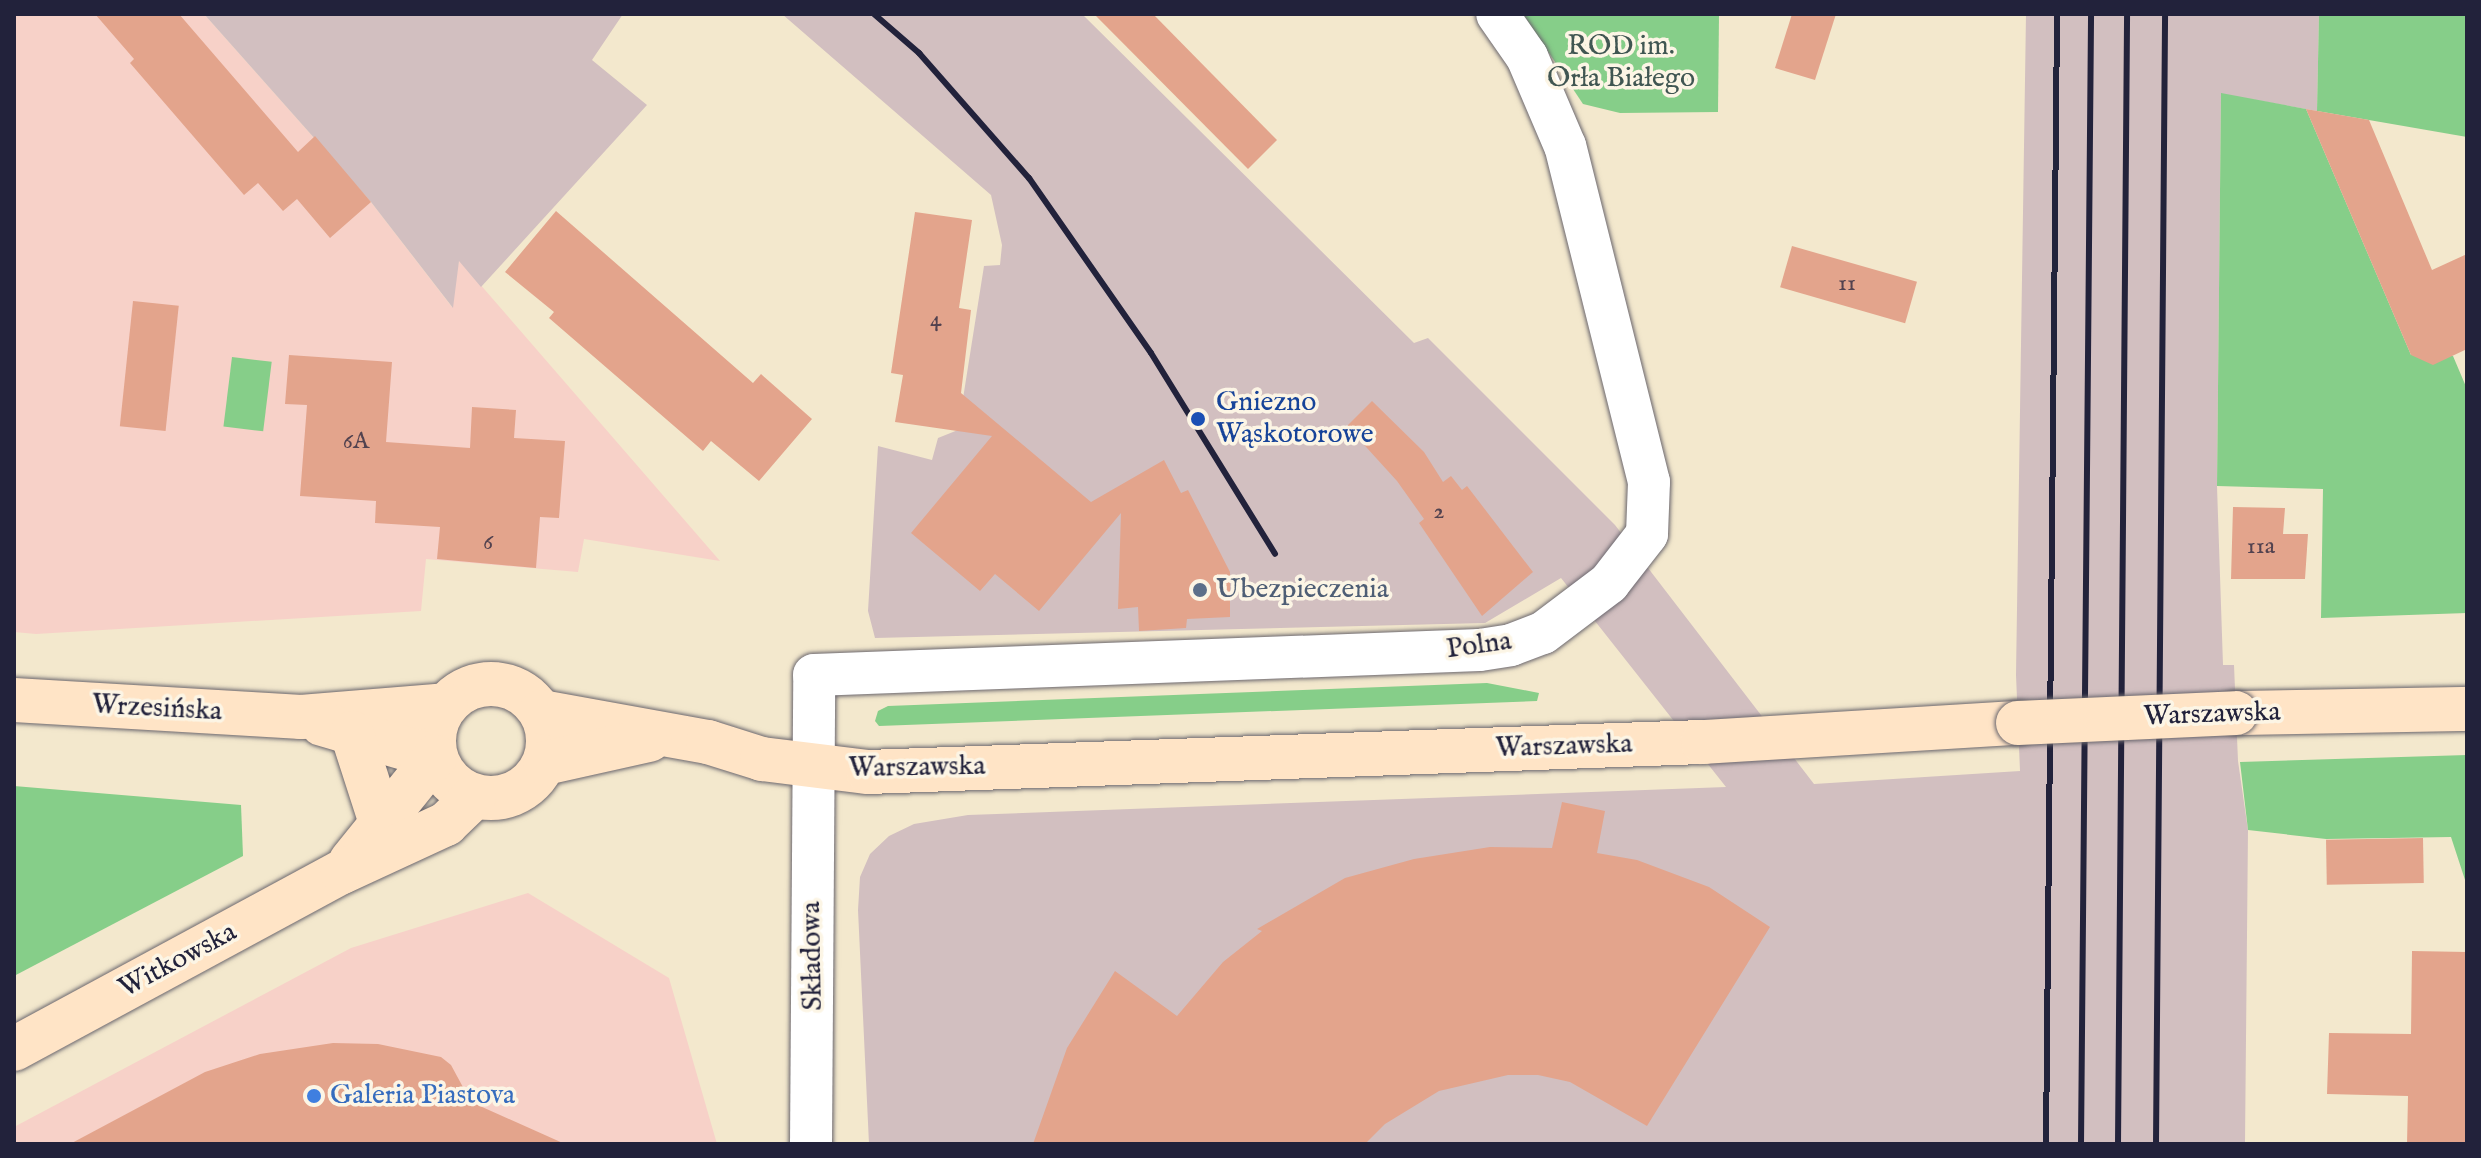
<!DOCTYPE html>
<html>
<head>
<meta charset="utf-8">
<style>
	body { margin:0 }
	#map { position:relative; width:2481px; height:1158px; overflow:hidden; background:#f3e8cd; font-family:"IM FELL English",serif }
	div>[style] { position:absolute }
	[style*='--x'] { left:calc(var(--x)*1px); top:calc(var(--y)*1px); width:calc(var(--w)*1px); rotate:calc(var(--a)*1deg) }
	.built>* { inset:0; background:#f7d1c8 }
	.industrial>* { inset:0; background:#d2bfc0 }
	.green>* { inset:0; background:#86ce89; transform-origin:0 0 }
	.building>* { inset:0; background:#e3a48c; transform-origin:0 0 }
	.roads { filter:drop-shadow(0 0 2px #6b676e) drop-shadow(0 0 2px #6b676e) }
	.street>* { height:42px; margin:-21px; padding:0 21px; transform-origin:21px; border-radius:21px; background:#fff }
	.secondary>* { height:44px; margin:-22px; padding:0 22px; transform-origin:22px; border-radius:22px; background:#ffe4c6 }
	.secondary>.ring { margin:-22px; padding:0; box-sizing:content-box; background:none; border:44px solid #ffe4c6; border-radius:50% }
	.rail>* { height:6px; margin:-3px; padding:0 3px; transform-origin:3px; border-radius:3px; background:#22223b }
	.bridges { filter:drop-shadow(0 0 2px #6b676e) drop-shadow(0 0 2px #6b676e) }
	.secondary-bridge>* { height:44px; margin:-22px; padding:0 22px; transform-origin:22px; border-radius:22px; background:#ffe4c6 }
	.dots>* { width:22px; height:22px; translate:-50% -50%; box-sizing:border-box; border:4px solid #fcf5e5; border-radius:50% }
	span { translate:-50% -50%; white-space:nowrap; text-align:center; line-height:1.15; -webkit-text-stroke:7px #fcf5e5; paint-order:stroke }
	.number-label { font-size:24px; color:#52424f }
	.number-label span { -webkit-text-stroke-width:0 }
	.park-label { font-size:28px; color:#405652 }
	.transit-label { font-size:28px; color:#164399 }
	.left { translate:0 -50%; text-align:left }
	.service-label { font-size:28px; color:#4e5e75 }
	.street-label { font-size:28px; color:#22223b }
	.shop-label { font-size:28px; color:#366cbe }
	.frame { position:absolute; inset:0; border:16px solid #22223b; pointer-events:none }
</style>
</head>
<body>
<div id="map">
	<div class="built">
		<i style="clip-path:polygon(14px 14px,204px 14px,371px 202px,452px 307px,459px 260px,720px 561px,584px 539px,578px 572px,426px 559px,421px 611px,36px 634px,14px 632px)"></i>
		<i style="clip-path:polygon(528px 893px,669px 978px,717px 1144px,14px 1144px,14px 1127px,351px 948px)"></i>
	</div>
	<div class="industrial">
		<i style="clip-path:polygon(204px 14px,623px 14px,592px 60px,647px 105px,481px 287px,459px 261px,453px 308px,371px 202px)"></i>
		<i style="clip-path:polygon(782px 14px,1082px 14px,1414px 343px,1428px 338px,1615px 525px,1814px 784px,2020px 771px,2016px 675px,2026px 14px,2319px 14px,2317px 111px,2221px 94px,2217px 486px,2223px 665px,2234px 665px,2238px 761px,2248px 830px,2245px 1144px,869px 1144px,858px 910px,860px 877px,870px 854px,889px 836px,914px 824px,968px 815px,1726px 787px,1561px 578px,1485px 623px,875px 638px,868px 611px,878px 446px,932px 460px,938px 438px,958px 430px,984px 266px,1000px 265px,1002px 245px,991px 195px)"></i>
	</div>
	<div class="green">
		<i style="clip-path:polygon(1523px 14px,1719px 14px,1718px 112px,1620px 113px,1583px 104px)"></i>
		<i style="clip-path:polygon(2319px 14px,2467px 14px,2467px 137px,2317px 111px)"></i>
		<i style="clip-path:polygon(2221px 93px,2306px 109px,2411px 355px,2453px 356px,2467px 389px,2467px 613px,2321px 618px,2323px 489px,2217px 486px)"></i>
		<i style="left:232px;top:357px;width:40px;height:70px;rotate:7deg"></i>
		<i style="clip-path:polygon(1487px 683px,1539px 693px,1537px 701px,879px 726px,875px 721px,878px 711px,888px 706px)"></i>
		<i style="clip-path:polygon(2467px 755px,2467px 886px,2451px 837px,2326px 839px,2248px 830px,2240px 762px)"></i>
		<i style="clip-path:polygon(14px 786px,241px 805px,243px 856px,14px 976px)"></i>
	</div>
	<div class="building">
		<i style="clip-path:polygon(95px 14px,179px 14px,298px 152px,315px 136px,371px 202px,330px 238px,297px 199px,283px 211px,258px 183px,244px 195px,130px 63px,134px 59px)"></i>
		<i style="clip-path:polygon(1094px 14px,1153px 14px,1277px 140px,1248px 169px)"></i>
		<i style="clip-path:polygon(1792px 14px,1836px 14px,1815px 80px,1775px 68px)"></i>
		<i style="clip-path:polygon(2306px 109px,2369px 120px,2432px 270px,2467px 254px,2467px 349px,2433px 365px,2411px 355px)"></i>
		<i style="clip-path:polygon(556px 211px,753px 383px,761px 374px,812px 419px,759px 481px,711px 441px,703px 451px,549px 318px,554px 312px,505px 272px)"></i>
		<i style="clip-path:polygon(915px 212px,972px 220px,959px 308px,971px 310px,961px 393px,1091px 502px,1164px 460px,1181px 493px,1188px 490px,1230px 572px,1230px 617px,1187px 619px,1186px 628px,1139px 631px,1138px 607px,1118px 609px,1121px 513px,1039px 611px,995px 574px,980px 591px,911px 533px,992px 436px,895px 422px,903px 375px,891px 373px)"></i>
		<i style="left:1792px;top:246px;width:130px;height:43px;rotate:16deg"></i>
		<i style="left:133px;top:301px;width:46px;height:126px;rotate:6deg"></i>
		<i style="clip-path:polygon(289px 355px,392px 362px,386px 442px,470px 448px,472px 407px,516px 410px,514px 438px,565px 441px,559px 518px,540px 517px,536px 568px,437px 559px,440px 527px,375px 523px,376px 501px,300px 496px,307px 405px,285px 404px)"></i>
		<i style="clip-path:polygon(1372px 401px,1424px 452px,1443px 482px,1451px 476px,1462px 490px,1467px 486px,1533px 572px,1482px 616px,1419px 523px,1424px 519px,1397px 481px,1347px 426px)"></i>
		<i style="clip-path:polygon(2233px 507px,2285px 508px,2283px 534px,2308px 534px,2305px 579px,2231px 579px)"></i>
		<i style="clip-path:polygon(1562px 802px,1605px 811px,1597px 853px,1637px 860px,1709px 887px,1770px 927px,1647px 1126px,1570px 1082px,1538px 1075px,1508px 1075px,1439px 1091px,1385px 1124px,1365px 1144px,1033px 1144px,1067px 1048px,1115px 971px,1177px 1016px,1223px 962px,1262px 931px,1257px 929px,1345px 878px,1414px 859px,1490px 847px,1552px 848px)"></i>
		<i style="left:2423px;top:838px;width:45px;height:97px;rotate:89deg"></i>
		<i style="clip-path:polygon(2412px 951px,2467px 952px,2467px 1144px,2407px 1144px,2408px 1096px,2327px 1094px,2329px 1033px,2411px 1034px)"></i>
		<i style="clip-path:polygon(333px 1043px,378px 1044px,441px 1057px,451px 1065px,471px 1102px,565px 1144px,70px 1144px,205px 1072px,260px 1054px)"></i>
	</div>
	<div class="roads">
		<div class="street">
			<i style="--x:811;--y:1144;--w:469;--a:-89.6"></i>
			<i style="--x:814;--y:675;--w:666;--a:-2.15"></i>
			<i style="--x:1480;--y:650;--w:31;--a:-9"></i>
			<i style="--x:1511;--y:645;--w:34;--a:-21"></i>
			<i style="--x:1543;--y:633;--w:83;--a:-37.1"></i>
			<i style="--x:1609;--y:583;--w:62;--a:-52.2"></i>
			<i style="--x:1647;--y:534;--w:52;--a:-87.8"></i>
			<i style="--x:1649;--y:482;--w:346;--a:-104"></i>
			<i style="--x:1565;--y:146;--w:97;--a:-113.1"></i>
			<i style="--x:1527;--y:57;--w:52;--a:-124.9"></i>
		</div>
		<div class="secondary">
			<i class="ring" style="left:434px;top:684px;width:70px;height:70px"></i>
			<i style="--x:14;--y:700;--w:288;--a:3.4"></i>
			<i style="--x:301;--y:717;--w:145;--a:-4.7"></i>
			<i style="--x:541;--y:712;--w:170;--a:10.2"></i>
			<i style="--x:708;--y:742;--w:57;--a:17.5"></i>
			<i style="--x:762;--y:759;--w:107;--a:7"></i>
			<i style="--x:868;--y:772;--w:836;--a:-2.06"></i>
			<i style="--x:1703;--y:742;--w:316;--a:-3.5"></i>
			<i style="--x:2236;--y:713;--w:231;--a:-1"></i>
			<i style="--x:322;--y:724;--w:118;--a:16.3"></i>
			<i style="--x:352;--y:733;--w:98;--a:72.1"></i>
			<i style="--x:545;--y:763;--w:107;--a:-12.5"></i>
			<i style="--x:351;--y:861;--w:134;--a:-51.1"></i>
			<i style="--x:14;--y:1049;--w:373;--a:-28.4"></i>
			<i style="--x:342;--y:872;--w:115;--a:-24.8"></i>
			<i style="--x:446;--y:824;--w:39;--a:-44"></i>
		</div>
	</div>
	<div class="rail">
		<i style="--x:874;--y:14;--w:60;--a:40.9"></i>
		<i style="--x:919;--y:53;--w:167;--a:48.7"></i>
		<i style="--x:1029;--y:178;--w:213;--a:55.1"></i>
		<i style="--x:1151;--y:353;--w:236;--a:58.3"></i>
		<i style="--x:2046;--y:1144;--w:1130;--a:-89.44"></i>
		<i style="--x:2081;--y:1144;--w:1130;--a:-89.49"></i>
		<i style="--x:2118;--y:1144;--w:1130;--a:-89.54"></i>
		<i style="--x:2156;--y:1144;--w:1130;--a:-89.54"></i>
	</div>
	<div class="bridges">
		<div class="secondary-bridge">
			<i style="--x:2018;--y:723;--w:218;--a:-2.6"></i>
		</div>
	</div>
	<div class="dots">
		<i style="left:1198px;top:419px;background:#1a4fb4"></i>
		<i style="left:1200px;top:590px;background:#5c6f8a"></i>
		<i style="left:314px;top:1096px;background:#3f7fe0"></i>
	</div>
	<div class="number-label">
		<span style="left:1847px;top:284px">11</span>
		<span style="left:936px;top:320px">4</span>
		<span style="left:356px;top:442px">6A</span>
		<span style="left:1439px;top:512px">2</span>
		<span style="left:488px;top:543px">6</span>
		<span style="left:2261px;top:547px">11a</span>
	</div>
	<div class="park-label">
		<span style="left:1621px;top:63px">ROD im.<br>Orła Białego</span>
	</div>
	<div class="transit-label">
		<span class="left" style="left:1216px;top:419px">Gniezno<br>Wąskotorowe</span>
	</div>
	<div class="service-label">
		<span class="left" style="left:1216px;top:590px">Ubezpieczenia</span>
	</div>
	<div class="street-label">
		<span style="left:1479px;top:646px;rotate:-8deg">Polna</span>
		<span style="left:157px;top:709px;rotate:3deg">Wrzesińska</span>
		<span style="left:2212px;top:715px;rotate:-2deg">Warszawska</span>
		<span style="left:1564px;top:747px;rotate:-2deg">Warszawska</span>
		<span style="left:917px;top:768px;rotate:-1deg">Warszawska</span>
		<span style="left:813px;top:956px;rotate:-91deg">Składowa</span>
		<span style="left:178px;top:961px;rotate:-28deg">Witkowska</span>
	</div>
	<div class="shop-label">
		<span class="left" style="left:330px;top:1096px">Galeria Piastova</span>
	</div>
	<div class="frame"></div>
</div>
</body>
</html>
